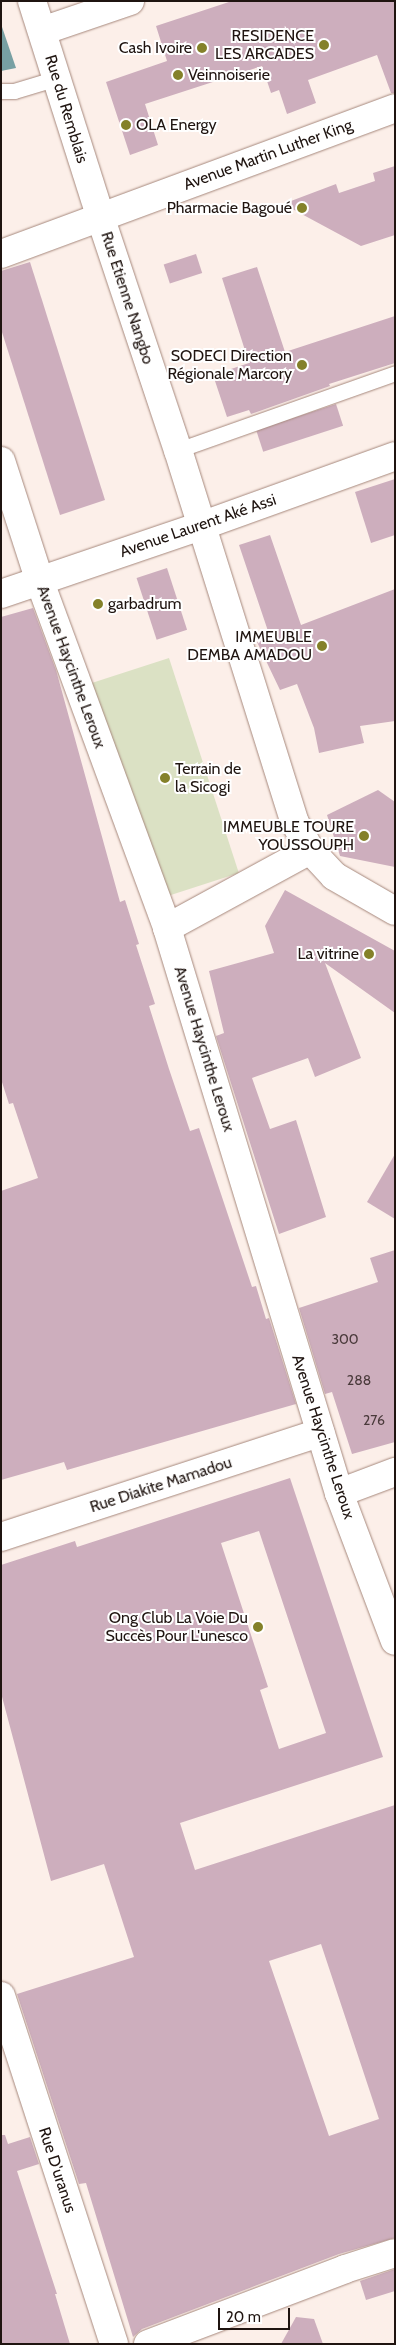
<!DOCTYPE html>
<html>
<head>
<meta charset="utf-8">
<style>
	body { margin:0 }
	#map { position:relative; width:396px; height:2345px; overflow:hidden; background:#fcefe9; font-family:Cabin,sans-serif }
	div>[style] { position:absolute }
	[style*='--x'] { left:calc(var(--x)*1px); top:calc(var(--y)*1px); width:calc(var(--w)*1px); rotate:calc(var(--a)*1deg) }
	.green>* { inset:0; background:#dbe1c4; transform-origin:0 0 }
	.water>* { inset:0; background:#78a0a3 }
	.building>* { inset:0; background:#cdaebd; transform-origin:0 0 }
	.roads { filter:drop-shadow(0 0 1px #a6887c) drop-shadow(0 0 1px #a6887c) }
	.service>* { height:15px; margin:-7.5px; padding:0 7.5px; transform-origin:7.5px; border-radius:7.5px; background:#fff }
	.minor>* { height:28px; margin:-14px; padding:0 14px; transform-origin:14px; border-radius:14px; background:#fff }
	.tertiary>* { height:28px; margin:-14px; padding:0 14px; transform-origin:14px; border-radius:14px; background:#fff }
	.dots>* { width:14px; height:14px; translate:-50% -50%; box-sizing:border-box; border:2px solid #fff; border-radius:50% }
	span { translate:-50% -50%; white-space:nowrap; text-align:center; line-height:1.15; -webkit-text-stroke:4px #fff; paint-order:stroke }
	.number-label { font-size:14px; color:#4a3a3b }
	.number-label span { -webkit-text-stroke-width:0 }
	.poi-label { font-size:16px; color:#1f1410 }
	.right { translate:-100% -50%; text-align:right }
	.left { translate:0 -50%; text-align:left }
	.street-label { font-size:16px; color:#1f1410 }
	.frame { position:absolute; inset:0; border:2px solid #1f1410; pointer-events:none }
	.scale { position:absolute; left:218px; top:2308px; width:72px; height:22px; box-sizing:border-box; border:2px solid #1f1410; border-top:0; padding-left:6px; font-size:15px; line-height:18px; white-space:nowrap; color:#1f1410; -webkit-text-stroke:4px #fff; paint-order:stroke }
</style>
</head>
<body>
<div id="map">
	<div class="green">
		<i style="left:169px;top:658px;width:226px;height:82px;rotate:72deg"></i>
	</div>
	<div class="water">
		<i style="clip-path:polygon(1px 24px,16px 68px,1px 71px)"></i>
	</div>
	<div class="building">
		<i style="clip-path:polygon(232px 1px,395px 1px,395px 93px,391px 93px,377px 55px,308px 80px,316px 103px,287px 114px,279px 90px,271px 93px,262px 66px,145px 104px,158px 145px,130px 155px,106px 82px,167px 61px,156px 26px)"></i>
		<i style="clip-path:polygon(395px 166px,395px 235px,361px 246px,283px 204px,336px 184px,339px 193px,375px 181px,373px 173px)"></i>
		<i style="left:196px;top:254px;width:20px;height:34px;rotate:72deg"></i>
		<i style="clip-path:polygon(30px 262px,105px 500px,60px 515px,1px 329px,1px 271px)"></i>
		<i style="clip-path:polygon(257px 267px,285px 352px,395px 316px,395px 363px,329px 384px,330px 386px,251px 414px,249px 410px,227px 417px,213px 375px,249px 363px,222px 278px)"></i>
		<i style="left:336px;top:404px;width:23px;height:84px;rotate:72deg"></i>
		<i style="clip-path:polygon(395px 479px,395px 535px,371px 543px,355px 492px)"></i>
		<i style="clip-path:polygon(270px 535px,301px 625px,395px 589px,395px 721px,360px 726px,364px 743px,319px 753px,314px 728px,297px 684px,280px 690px,257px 642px,270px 637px,239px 545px)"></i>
		<i style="left:167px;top:568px;width:65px;height:32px;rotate:72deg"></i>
		<i style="clip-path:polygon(33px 608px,56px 670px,120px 902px,125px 900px,139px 944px,136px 945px,155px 1004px,149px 1006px,169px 1069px,190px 1131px,199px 1128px,252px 1287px,256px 1286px,266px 1319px,269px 1318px,296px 1404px,67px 1470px,64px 1462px,1px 1480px,1px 1191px,38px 1178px,13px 1103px,9px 1104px,1px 1079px,1px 617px)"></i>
		<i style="clip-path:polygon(378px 790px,395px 802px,395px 867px,340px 856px,327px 815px)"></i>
		<i style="clip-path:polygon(285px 890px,395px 951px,395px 1013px,325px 963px,361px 1058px,315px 1077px,308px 1058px,252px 1078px,270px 1129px,296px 1120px,326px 1217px,279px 1234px,216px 1036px,224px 1033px,209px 971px,274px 953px,265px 926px)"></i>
		<i style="clip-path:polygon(395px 1154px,395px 1219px,367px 1202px)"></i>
		<i style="clip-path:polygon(395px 1250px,395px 1442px,352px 1454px,332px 1392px,325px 1394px,299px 1308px,378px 1282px,370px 1258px)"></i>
		<i style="clip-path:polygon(evenodd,290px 1478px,383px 1757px,180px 1823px,195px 1870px,395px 1805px,395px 2238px,339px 2254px,142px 2329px,133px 2337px,86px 2183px,79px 2184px,17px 1994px,134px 1957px,104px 1864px,51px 1881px,1px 1693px,1px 1565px,75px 1541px,77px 1547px,290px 1478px,259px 1531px,326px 1733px,279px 1749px,260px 1690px,268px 1687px,221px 1543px,259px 1531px,290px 1478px,321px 1944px,379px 2119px,329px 2136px,269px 1961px,321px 1944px)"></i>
		<i style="clip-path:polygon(1px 2135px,5px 2135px,8px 2144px,30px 2137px,39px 2164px,17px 2171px,57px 2294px,55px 2294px,70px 2344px,1px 2344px)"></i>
		<i style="clip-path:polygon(395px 2269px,395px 2291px,366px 2300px,360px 2281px)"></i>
		<i style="clip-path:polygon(296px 2317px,314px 2319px,323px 2344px,281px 2344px)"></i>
	</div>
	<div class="roads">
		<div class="service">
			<i style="--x:1;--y:91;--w:13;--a:0"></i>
			<i style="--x:14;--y:91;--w:45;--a:-16.8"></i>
			<i style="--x:178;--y:450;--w:230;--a:-19.5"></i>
		</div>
		<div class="minor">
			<i style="--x:42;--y:31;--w:93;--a:-18.8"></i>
			<i style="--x:100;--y:216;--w:247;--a:71.6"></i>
			<i style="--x:178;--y:450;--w:389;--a:72.6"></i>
			<i style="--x:294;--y:821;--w:33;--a:61"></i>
			<i style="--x:310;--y:850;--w:35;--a:47"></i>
			<i style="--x:334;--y:876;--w:70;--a:29.8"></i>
			<i style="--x:1;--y:461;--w:127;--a:72.1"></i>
			<i style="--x:40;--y:582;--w:369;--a:69.8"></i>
			<i style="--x:167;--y:928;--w:591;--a:73.07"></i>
			<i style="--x:339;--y:1493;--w:158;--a:69.3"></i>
			<i style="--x:167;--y:928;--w:163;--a:-28.6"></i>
			<i style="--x:339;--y:1493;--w:60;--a:-20.6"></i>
			<i style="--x:1;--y:1537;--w:336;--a:-18.1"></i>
			<i style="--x:1;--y:1996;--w:366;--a:72"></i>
			<i style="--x:148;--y:2344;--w:211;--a:-20.8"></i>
			<i style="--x:345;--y:2269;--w:52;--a:-17.7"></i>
		</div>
		<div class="tertiary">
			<i style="--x:32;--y:1;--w:225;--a:72.4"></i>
			<i style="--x:1;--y:254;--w:420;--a:-20.3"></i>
			<i style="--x:1;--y:594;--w:211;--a:-18.8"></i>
			<i style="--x:201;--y:526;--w:206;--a:-19.8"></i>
		</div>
	</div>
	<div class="dots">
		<i style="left:324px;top:45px;background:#848129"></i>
		<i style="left:202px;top:48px;background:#848129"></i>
		<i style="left:178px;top:75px;background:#848129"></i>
		<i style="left:126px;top:125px;background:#848129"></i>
		<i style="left:302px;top:208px;background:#848129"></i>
		<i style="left:302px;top:365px;background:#848129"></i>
		<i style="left:98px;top:604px;background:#848129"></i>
		<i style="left:322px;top:646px;background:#848129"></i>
		<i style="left:165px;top:778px;background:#848129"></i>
		<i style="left:364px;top:836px;background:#848129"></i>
		<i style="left:369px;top:954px;background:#848129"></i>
		<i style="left:258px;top:1627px;background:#848129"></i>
	</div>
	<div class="number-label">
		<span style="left:345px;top:1339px">300</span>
		<span style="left:359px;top:1380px">288</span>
		<span style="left:374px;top:1420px">276</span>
	</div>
	<div class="poi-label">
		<span class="right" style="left:314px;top:45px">RESIDENCE<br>LES ARCADES</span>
		<span class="right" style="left:192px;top:48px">Cash Ivoire</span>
		<span class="left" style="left:188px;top:75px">Veinnoiserie</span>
		<span class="left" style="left:136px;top:125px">OLA Energy</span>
		<span class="right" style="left:292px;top:208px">Pharmacie Bagoué</span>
		<span class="right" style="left:292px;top:365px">SODECI Direction<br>Régionale Marcory</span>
		<span class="left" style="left:108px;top:604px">garbadrum</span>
		<span class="right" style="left:312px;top:646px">IMMEUBLE<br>DEMBA AMADOU</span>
		<span class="left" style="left:175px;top:778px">Terrain de<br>la Sicogi</span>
		<span class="right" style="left:354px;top:836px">IMMEUBLE TOURE<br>YOUSSOUPH</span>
		<span class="right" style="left:359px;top:954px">La vitrine</span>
		<span class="right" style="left:248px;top:1627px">Ong Club La Voie Du<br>Succès Pour L'unesco</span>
	</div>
	<div class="street-label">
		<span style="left:66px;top:109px;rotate:73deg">Rue du Remblais</span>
		<span style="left:268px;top:155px;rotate:-20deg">Avenue Martin Luther King</span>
		<span style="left:127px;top:298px;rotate:72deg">Rue Etienne Nangbo</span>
		<span style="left:198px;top:526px;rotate:-19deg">Avenue Laurent Aké Assi</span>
		<span style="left:71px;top:667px;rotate:70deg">Avenue Haycinthe Leroux</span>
		<span style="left:204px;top:1049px;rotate:73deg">Avenue Haycinthe Leroux</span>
		<span style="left:323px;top:1437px;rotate:72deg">Avenue Haycinthe Leroux</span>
		<span style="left:161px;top:1485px;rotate:-18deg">Rue Diakite Mamadou</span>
		<span style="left:57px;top:2170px;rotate:72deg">Rue D'uranus</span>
	</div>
	<div class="frame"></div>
	<div class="scale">20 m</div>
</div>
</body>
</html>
